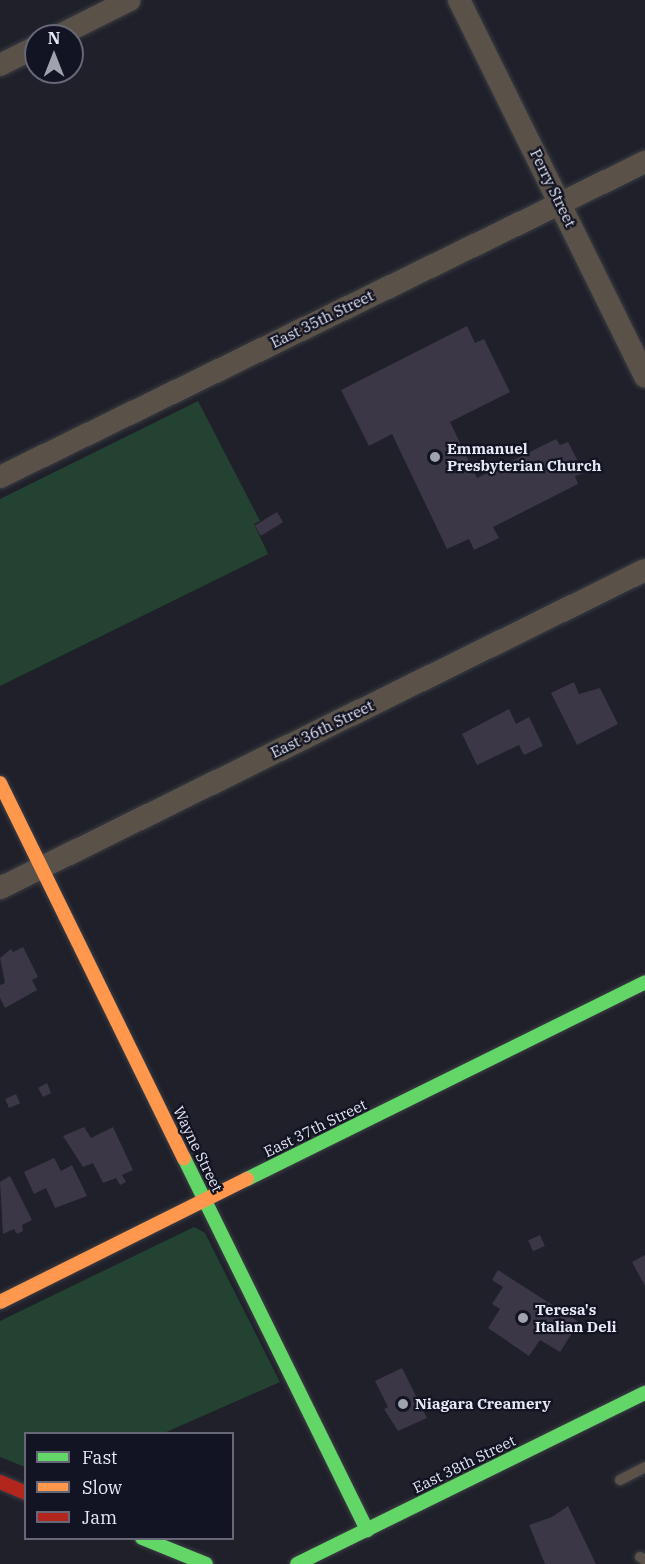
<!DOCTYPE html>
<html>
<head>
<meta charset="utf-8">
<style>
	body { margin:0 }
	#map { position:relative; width:645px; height:1564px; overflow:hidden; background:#1f2029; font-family:"IBM Plex Serif",serif }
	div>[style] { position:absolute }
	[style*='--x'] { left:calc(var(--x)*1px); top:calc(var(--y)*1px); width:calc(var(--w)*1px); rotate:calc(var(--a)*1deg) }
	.green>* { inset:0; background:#234231 }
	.building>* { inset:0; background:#3b3746; transform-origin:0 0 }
	.roads { filter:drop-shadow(0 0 2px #3c3d45) drop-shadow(0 0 2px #3c3d45) }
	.lane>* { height:10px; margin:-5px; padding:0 5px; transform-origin:5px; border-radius:5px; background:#5a5149 }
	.street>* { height:22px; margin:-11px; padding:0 11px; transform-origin:11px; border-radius:11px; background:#5a5149 }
	.fast>* { height:14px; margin:-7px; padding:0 7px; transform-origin:7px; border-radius:7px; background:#63d668 }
	.slow>* { height:14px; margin:-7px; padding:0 7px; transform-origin:7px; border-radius:7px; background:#ff974d }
	.jam>* { height:14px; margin:-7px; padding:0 7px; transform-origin:7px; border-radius:7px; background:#b3261e }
	.dots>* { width:16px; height:16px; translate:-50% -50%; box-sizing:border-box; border:3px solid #121323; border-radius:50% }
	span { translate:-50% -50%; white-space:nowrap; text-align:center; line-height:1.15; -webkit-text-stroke:4.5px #121323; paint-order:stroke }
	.street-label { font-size:15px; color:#e6e8f4 }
	.poi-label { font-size:15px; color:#e6e8f4; font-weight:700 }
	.left { translate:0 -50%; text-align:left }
	.legend { position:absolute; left:24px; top:1432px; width:210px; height:108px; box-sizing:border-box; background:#121323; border:2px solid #676877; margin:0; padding:8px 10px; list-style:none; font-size:18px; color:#e6e8f4 }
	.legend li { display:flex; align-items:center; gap:12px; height:30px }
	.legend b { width:30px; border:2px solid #676877 }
	.north { position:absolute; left:24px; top:24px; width:60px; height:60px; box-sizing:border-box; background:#121323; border:2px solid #676877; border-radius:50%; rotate:0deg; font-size:16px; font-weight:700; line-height:24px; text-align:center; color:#e6e8f4 }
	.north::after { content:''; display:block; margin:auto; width:21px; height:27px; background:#a0a2ad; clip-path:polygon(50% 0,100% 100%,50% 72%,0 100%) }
</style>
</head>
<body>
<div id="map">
	<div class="green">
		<i style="clip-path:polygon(198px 401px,260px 521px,254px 524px,268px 554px,0 686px,0 499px)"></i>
		<i style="clip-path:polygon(194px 1227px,205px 1233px,280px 1382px,164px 1433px,26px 1434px,25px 1467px,0 1457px,0 1321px)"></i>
	</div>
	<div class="building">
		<i style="clip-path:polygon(467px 326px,475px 343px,484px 339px,510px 392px,450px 422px,477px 478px,556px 439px,560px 445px,568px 442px,584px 473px,575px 476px,578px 484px,493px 527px,499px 538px,474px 550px,469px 539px,447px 549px,392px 434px,369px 446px,341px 390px)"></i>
		<i style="left:277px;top:512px;width:12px;height:26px;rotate:59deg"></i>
		<i style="clip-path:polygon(574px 682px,579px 694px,600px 688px,618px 724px,577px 745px,551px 693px)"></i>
		<i style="clip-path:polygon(509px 709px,516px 724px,529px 717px,543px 746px,524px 755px,519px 745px,477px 765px,462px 734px)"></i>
		<i style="clip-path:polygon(23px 947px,38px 977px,32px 980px,37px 990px,5px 1008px,0 998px,0 985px,5px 983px,0 958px,11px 949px,13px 952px)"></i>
		<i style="clip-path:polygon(47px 1083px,51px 1093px,43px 1097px,38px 1088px)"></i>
		<i style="left:16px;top:1094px;width:10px;height:12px;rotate:66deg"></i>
		<i style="clip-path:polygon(84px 1127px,91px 1138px,113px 1127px,133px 1170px,122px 1175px,126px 1182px,120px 1185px,116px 1178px,103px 1183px,93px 1163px,83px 1167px,63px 1136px)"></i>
		<i style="clip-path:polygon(54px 1158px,61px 1171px,72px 1165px,87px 1196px,55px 1208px,46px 1188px,34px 1194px,24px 1172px)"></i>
		<i style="clip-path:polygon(10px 1176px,32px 1220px,22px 1225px,23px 1231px,17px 1234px,14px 1229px,3px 1234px,0 1182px)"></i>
		<i style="left:540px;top:1235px;width:12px;height:13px;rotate:66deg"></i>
		<i style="clip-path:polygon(645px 1255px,645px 1286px,632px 1262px)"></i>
		<i style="clip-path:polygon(498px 1270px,579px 1322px,560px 1352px,540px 1340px,529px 1356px,488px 1328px,500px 1309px,492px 1304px,503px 1287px,492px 1280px)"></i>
		<i style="clip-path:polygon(402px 1368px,427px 1418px,398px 1431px,384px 1409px,388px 1407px,375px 1381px)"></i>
		<i style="clip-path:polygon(568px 1506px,596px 1564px,545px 1564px,529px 1525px,552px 1517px)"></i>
	</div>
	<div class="roads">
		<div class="lane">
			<i style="--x:620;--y:1480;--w:28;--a:-27"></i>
			<i style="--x:640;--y:1557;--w:6;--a:31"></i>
		</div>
		<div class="street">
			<i style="--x:459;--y:0;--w:420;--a:63.7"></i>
			<i style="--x:58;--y:36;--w:80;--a:-26.6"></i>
			<i style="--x:0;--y:65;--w:40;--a:-26.6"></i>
			<i style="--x:0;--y:477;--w:718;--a:-26.03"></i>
			<i style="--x:0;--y:888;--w:719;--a:-26.24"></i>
		</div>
		<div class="fast">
			<i style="--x:184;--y:1158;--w:415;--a:63.8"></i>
			<i style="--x:247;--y:1179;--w:444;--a:-26.3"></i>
			<i style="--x:142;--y:1538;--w:69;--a:22.1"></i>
			<i style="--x:297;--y:1564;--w:388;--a:-26.2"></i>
		</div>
		<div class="slow">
			<i style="--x:0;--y:783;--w:418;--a:63.9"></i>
			<i style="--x:0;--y:1302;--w:276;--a:-26.5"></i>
		</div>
		<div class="jam">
			<i style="--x:0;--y:1482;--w:28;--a:23"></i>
		</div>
	</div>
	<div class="dots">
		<i style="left:435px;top:457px;background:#a0a2ad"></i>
		<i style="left:523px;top:1318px;background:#a0a2ad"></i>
		<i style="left:403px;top:1404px;background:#a0a2ad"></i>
	</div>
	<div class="street-label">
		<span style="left:553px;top:188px;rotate:64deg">Perry Street</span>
		<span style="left:322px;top:319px;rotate:-26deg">East 35th Street</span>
		<span style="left:322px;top:729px;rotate:-26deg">East 36th Street</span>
		<span style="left:315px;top:1128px;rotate:-26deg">East 37th Street</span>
		<span style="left:198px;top:1149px;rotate:64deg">Wayne Street</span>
		<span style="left:464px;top:1464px;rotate:-26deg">East 38th Street</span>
	</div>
	<div class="poi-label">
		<span class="left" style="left:447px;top:457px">Emmanuel<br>Presbyterian Church</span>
		<span class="left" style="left:535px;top:1318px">Teresa's<br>Italian Deli</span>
		<span class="left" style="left:415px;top:1404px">Niagara Creamery</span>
	</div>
	<ul class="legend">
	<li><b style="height:8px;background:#63d668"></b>Fast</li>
	<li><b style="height:8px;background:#ff974d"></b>Slow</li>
	<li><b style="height:8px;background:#b3261e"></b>Jam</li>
	</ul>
	<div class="north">N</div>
</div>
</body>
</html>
